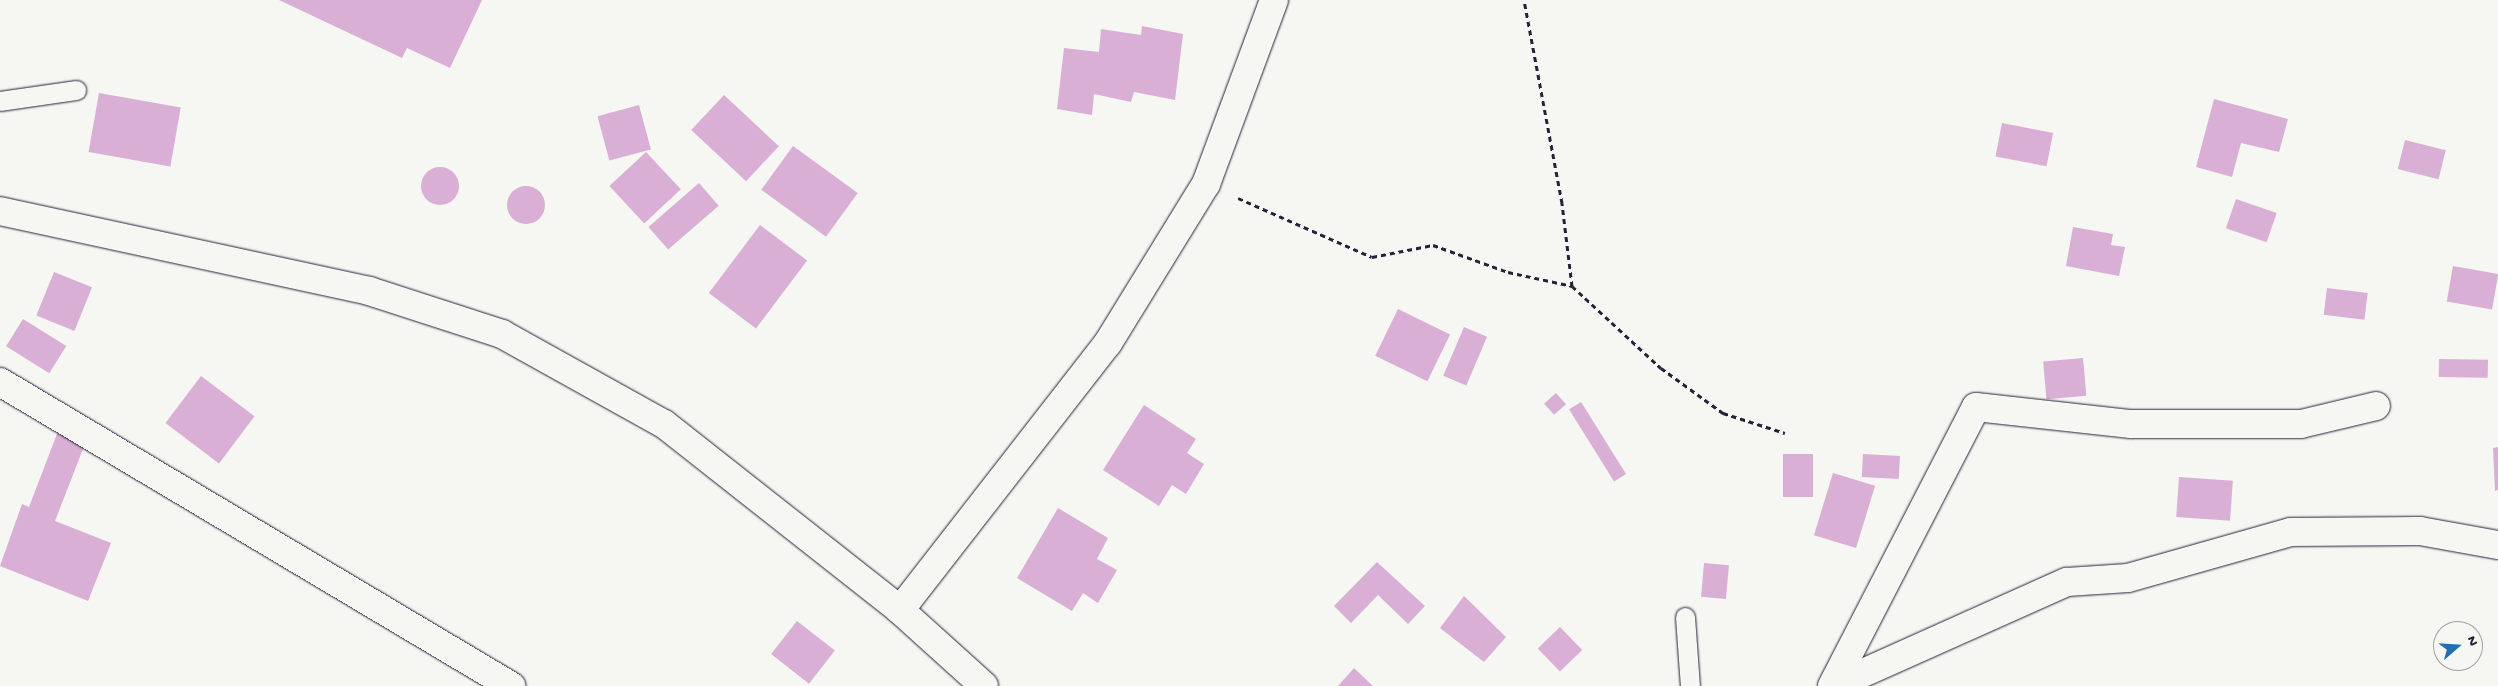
<!DOCTYPE html>
<html>
<head>
<meta charset="utf-8">
<style>
	body { margin:0 }
	#map { position:relative; width:2498px; height:686px; overflow:hidden; background:#f6f6f2; font-family:"Gochi Hand",sans-serif }
	div>[style] { position:absolute }
	[style*='--x'] { left:calc(var(--x)*1px); top:calc(var(--y)*1px); width:calc(var(--w)*1px); rotate:calc(var(--a)*1deg) }
	.building>* { inset:0; background:#d9afd5; transform-origin:0 0 }
	.round { border-radius:50% }
	.path>* { height:3px; margin-top:-1.5px; transform-origin:0; background:repeating-linear-gradient(90deg,#22223b 0 5px,transparent 0 9px) }
	.roads { filter:drop-shadow(0 0 1px #22223b) drop-shadow(0 0 1px #22223b) }
	.lane>* { height:19px; margin:-9.5px; padding:0 9.5px; transform-origin:9.5px; border-radius:9.5px; background:#f6f6f2 }
	.street>* { height:28px; margin:-14px; padding:0 14px; transform-origin:14px; border-radius:14px; background:#f6f6f2 }
	.secondary>* { height:28px; margin:-14px; padding:0 14px; transform-origin:14px; border-radius:14px; background:#f6f6f2 }
	span { translate:-50% -50%; white-space:nowrap; text-align:center; line-height:1.15; -webkit-text-stroke:4.5px #f6f6f2; paint-order:stroke }
	.north { position:absolute; left:2433px; top:621px; width:50px; height:50px; box-sizing:border-box; background:#f6f6f2; border:1px solid #a1a1a9; border-radius:50%; rotate:71deg; font-size:14px; font-weight:700; line-height:20px; text-align:center; color:#22223b }
	.north::after { content:''; display:block; margin:auto; width:18px; height:22px; background:#1f6fb2; clip-path:polygon(50% 0,100% 100%,50% 72%,0 100%) }
</style>
</head>
<body>
<div id="map">
	<div class="building">
		<i style="clip-path:polygon(279px 0,482px 0,450px 68px,407px 48px,402px 58px)"></i>
		<i style="clip-path:polygon(1142px 26px,1183px 34px,1175px 100px,1134px 92px,1131px 102px,1094px 94px,1092px 115px,1057px 109px,1064px 48px,1099px 52px,1101px 29px,1141px 35px)"></i>
		<i style="left:99px;top:93px;width:83px;height:60px;rotate:10deg"></i>
		<i style="left:724px;top:95px;width:75px;height:48px;rotate:43deg"></i>
		<i style="clip-path:polygon(2214px 99px,2288px 119px,2279px 152px,2241px 143px,2232px 177px,2196px 167px)"></i>
		<i style="left:639px;top:105px;width:46px;height:43px;rotate:75deg"></i>
		<i style="left:2002px;top:123px;width:52px;height:34px;rotate:11deg"></i>
		<i style="left:2405px;top:140px;width:42px;height:30px;rotate:14deg"></i>
		<i style="left:793px;top:146px;width:80px;height:54px;rotate:36deg"></i>
		<i style="left:646px;top:152px;width:51px;height:50px;rotate:47deg"></i>
		<i class="round" style="left:421px;top:167px;width:38px;height:38px"></i>
		<i style="left:699px;top:183px;width:30px;height:67px;rotate:49deg"></i>
		<i class="round" style="left:507px;top:186px;width:38px;height:38px"></i>
		<i style="left:2236px;top:199px;width:43px;height:31px;rotate:19deg"></i>
		<i style="left:760px;top:225px;width:59px;height:85px;rotate:37deg"></i>
		<i style="clip-path:polygon(2073px 227px,2113px 234px,2111px 245px,2125px 247px,2119px 276px,2066px 266px)"></i>
		<i style="left:2453px;top:266px;width:46px;height:36px;rotate:10deg"></i>
		<i style="left:54px;top:272px;width:41px;height:47px;rotate:22deg"></i>
		<i style="left:2327px;top:288px;width:41px;height:27px;rotate:7deg"></i>
		<i style="left:1398px;top:309px;width:58px;height:52px;rotate:26deg"></i>
		<i style="left:23px;top:319px;width:51px;height:32px;rotate:32deg"></i>
		<i style="left:1464px;top:327px;width:25px;height:53px;rotate:23deg"></i>
		<i style="left:2083px;top:358px;width:38px;height:40px;rotate:85deg"></i>
		<i style="left:2439px;top:359px;width:49px;height:18px;rotate:1deg"></i>
		<i style="left:201px;top:376px;width:67px;height:59px;rotate:37deg"></i>
		<i style="left:1556px;top:393px;width:15px;height:16px;rotate:48deg"></i>
		<i style="left:1581px;top:402px;width:85px;height:14px;rotate:58deg"></i>
		<i style="clip-path:polygon(1144px 405px,1196px 439px,1187px 453px,1204px 464px,1186px 494px,1172px 485px,1159px 506px,1103px 470px)"></i>
		<i style="clip-path:polygon(60px 426px,88px 436px,55px 521px,111px 543px,88px 601px,0 566px,22px 504px,29px 507px)"></i>
		<i style="clip-path:polygon(2498px 447px,2498px 490px,2495px 491px,2493px 448px)"></i>
		<i style="left:1783px;top:454px;width:30px;height:43px"></i>
		<i style="left:1863px;top:454px;width:37px;height:23px;rotate:3deg"></i>
		<i style="left:1833px;top:473px;width:44px;height:65px;rotate:17deg"></i>
		<i style="left:2179px;top:477px;width:54px;height:40px;rotate:4deg"></i>
		<i style="clip-path:polygon(1058px 508px,1108px 538px,1097px 559px,1117px 570px,1098px 603px,1083px 593px,1072px 611px,1017px 578px)"></i>
		<i style="clip-path:polygon(1377px 562px,1425px 606px,1408px 624px,1378px 595px,1351px 623px,1334px 606px)"></i>
		<i style="left:1704px;top:563px;width:25px;height:34px;rotate:5deg"></i>
		<i style="clip-path:polygon(1464px 596px,1506px 637px,1484px 662px,1440px 628px)"></i>
		<i style="left:797px;top:621px;width:48px;height:42px;rotate:38deg"></i>
		<i style="left:1560px;top:627px;width:32px;height:31px;rotate:46deg"></i>
		<i style="clip-path:polygon(1354px 668px,1373px 686px,1338px 686px)"></i>
	</div>
	<div class="path">
		<i style="--x:1238;--y:198;--w:146;--a:23.8"></i>
		<i style="--x:1372;--y:257;--w:62;--a:-11.1"></i>
		<i style="--x:1433;--y:245;--w:80;--a:19.8"></i>
		<i style="--x:1508;--y:272;--w:66;--a:12.3"></i>
		<i style="--x:1572;--y:286;--w:84;--a:-96.9"></i>
		<i style="--x:1562;--y:203;--w:207;--a:-100.6"></i>
		<i style="--x:1572;--y:286;--w:121;--a:42.7"></i>
		<i style="--x:1661;--y:368;--w:77;--a:36"></i>
		<i style="--x:1723;--y:413;--w:65;--a:17.9"></i>
	</div>
	<div class="roads">
		<div class="lane">
			<i style="--x:0;--y:101;--w:77;--a:-8.2"></i>
			<i style="--x:1685;--y:617;--w:69;--a:85.9"></i>
		</div>
		<div class="street">
			<i style="--x:0;--y:382;--w:595;--a:30.75"></i>
			<i style="--x:900;--y:610;--w:338;--a:-52.1"></i>
			<i style="--x:1108;--y:343;--w:187;--a:-58.4"></i>
			<i style="--x:1206;--y:184;--w:196;--a:-69.7"></i>
			<i style="--x:1832;--y:686;--w:314;--a:-62.7"></i>
			<i style="--x:1976;--y:407;--w:156;--a:6.3"></i>
			<i style="--x:2131;--y:424;--w:170;--a:0"></i>
			<i style="--x:2301;--y:424;--w:77;--a:-13.5"></i>
			<i style="--x:1834;--y:686;--w:255;--a:-24.1"></i>
			<i style="--x:2067;--y:582;--w:61;--a:-3.8"></i>
			<i style="--x:2128;--y:578;--w:169;--a:-15.8"></i>
			<i style="--x:2291;--y:532;--w:129;--a:-0.4"></i>
			<i style="--x:2420;--y:531;--w:79;--a:10.2"></i>
		</div>
		<div class="secondary">
			<i style="--x:0;--y:211;--w:378;--a:12.2"></i>
			<i style="--x:369;--y:291;--w:140;--a:17.9"></i>
			<i style="--x:502;--y:334;--w:185;--a:29.1"></i>
			<i style="--x:664;--y:424;--w:300;--a:38.2"></i>
			<i style="--x:900;--y:610;--w:113;--a:42.1"></i>
		</div>
	</div>
	<div class="north">N</div>
</div>
</body>
</html>
